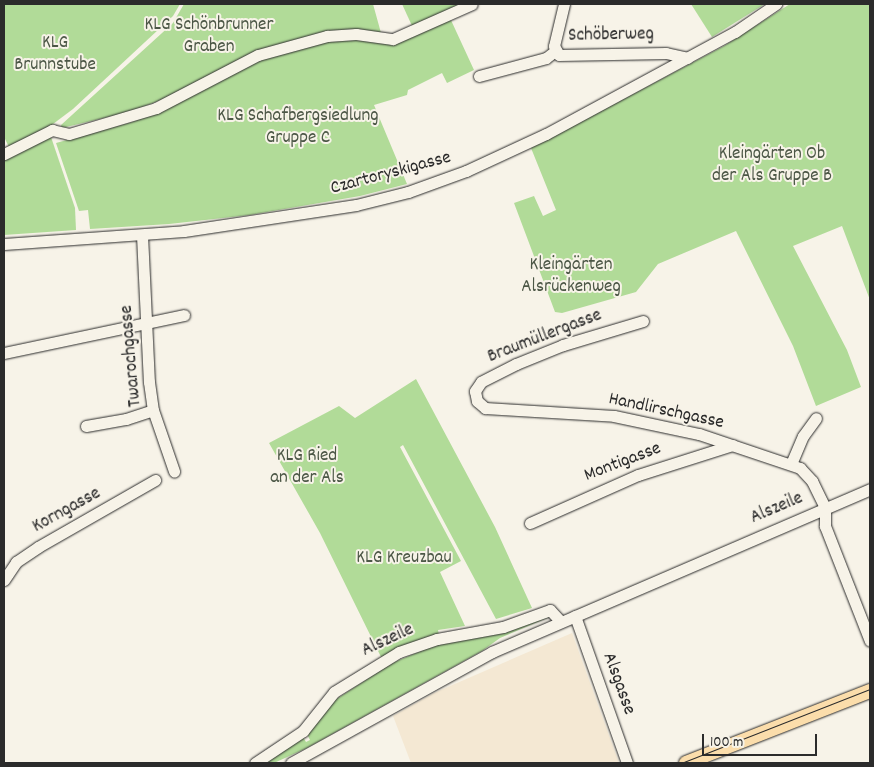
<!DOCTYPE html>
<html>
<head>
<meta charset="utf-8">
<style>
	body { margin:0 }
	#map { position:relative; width:874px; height:767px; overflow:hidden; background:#f7f3e8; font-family:Dekko,sans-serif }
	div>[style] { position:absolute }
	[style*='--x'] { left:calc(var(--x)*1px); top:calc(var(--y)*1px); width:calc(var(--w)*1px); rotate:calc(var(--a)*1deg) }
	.built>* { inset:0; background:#f4e8d3 }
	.green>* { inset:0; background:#b1db98 }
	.roads { filter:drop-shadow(0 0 1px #2b2b2b) drop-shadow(0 0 1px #2b2b2b) }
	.minor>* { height:11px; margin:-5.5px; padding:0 5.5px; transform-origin:5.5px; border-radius:5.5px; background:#f7f3e8 }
	.major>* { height:14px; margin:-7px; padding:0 7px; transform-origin:7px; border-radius:7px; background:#fbddab }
	.tram>* { height:1px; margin:-0.5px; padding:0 0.5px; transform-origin:0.5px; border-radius:0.5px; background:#2b2b2b }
	span { translate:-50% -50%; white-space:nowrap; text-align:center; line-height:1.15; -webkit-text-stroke:4px #f7f3e8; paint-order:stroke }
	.park-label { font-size:19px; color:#4c5746 }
	.street-label { font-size:19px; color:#2b2b2b }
	.frame { position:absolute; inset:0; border:5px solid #2b2b2b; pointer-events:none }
	.scale { position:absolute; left:702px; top:734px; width:115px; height:22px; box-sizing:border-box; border:2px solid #2b2b2b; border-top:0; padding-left:6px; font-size:15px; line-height:18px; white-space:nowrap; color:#2b2b2b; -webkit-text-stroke:4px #f7f3e8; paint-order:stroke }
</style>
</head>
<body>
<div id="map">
	<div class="built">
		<i style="clip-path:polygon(572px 633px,619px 763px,411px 763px,393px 716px,434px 693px)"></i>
	</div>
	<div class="green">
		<i style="clip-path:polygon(4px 4px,180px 4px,173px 16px,73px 109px,33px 139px,10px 149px,4px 137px)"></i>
		<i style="clip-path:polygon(184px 4px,373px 4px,381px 33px,254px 52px,161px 100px,129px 112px,62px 128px,61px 125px,173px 23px)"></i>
		<i style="clip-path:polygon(402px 4px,468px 4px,413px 28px)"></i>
		<i style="clip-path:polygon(691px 4px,765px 4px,712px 37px)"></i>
		<i style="clip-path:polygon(790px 4px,870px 4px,870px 300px,842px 226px,793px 246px,847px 350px,861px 387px,816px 406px,793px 346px,736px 231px,658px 264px,636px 292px,562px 313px,555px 312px,552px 304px,514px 203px,534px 196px,543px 216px,556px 210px,531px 148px,724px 46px)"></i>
		<i style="clip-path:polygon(450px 18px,474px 70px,447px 83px,442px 73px,408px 90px,407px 95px,374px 105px,407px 184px,360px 196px,250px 215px,169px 224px,90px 229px,88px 210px,79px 211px,56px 143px,132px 122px,171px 106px,240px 68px,288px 49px,345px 38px,393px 43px)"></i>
		<i style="clip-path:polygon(51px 137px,75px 208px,76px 230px,4px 235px,4px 158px)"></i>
		<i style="clip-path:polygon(416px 379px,495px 527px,532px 608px,496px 619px,403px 445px,400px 447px,461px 561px,440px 572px,465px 626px,438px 630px,439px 635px,381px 657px,320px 533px,269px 443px,339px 406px,355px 418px)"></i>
		<i style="clip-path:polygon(552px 616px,500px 638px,482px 651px,307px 748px,274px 763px,258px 763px,303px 737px,306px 742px,310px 740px,307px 734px,335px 700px,392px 663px,433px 646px)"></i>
	</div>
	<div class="roads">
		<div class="minor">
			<i style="--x:564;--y:4;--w:43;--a:103.4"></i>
			<i style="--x:554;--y:46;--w:10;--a:61"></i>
			<i style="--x:559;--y:55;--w:107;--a:-1.1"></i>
			<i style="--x:666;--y:53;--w:22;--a:13"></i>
			<i style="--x:479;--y:76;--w:69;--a:-15"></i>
			<i style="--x:546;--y:58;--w:11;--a:-38"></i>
			<i style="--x:4;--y:154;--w:54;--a:-26.6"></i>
			<i style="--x:52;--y:130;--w:17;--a:13"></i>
			<i style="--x:69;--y:134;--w:91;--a:-16.6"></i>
			<i style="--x:156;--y:108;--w:115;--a:-27.5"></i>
			<i style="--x:258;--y:55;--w:72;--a:-15.4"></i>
			<i style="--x:327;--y:36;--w:29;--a:-4"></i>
			<i style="--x:356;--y:34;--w:37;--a:8"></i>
			<i style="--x:393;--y:39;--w:86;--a:-23.9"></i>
			<i style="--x:142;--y:235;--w:147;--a:87.3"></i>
			<i style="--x:149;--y:382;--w:28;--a:82"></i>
			<i style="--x:153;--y:410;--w:65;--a:71"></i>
			<i style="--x:4;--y:244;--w:180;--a:-4.1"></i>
			<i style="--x:184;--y:231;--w:174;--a:-8.6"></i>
			<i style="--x:356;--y:205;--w:54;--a:-14"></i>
			<i style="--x:408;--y:192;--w:62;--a:-19.9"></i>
			<i style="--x:466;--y:171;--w:88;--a:-24.8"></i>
			<i style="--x:546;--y:134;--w:215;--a:-28.4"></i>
			<i style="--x:735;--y:32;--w:50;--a:-34.3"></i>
			<i style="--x:643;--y:321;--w:84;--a:163.3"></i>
			<i style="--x:563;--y:345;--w:51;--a:158"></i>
			<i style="--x:516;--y:364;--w:39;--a:153"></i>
			<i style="--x:481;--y:382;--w:11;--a:124"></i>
			<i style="--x:475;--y:391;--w:10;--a:79"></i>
			<i style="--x:477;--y:401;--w:11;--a:41"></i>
			<i style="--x:485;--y:408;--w:129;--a:3.5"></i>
			<i style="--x:614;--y:416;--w:87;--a:12"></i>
			<i style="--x:699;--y:434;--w:107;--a:18.6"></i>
			<i style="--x:800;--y:468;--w:18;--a:47"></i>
			<i style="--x:812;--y:481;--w:30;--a:64"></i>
			<i style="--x:4;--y:353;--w:184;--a:-11.9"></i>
			<i style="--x:86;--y:426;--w:41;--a:-9.9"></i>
			<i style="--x:126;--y:419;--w:28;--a:-18"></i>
			<i style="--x:791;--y:464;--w:30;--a:-67"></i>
			<i style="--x:803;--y:436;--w:22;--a:-54"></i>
			<i style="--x:825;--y:508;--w:18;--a:90"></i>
			<i style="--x:825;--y:526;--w:123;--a:68.6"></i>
			<i style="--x:530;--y:523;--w:118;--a:-24"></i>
			<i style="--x:638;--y:475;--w:99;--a:-17.7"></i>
			<i style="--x:4;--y:580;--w:22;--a:-56"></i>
			<i style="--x:16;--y:562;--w:27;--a:-34"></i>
			<i style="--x:38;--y:547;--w:135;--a:-29.8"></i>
			<i style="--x:575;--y:616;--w:156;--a:70.5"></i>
			<i style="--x:255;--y:763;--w:58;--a:-33.7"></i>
			<i style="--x:303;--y:731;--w:50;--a:-51.5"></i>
			<i style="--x:334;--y:692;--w:76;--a:-31.6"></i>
			<i style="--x:399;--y:652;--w:40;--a:-18.9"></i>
			<i style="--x:437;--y:639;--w:67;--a:-10.3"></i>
			<i style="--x:503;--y:627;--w:50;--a:-19.9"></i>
			<i style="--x:550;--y:610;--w:16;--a:47"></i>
			<i style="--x:291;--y:763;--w:230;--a:-28.9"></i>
			<i style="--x:492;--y:652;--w:412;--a:-23.3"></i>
		</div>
		<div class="major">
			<i style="--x:686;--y:763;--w:198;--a:-21.4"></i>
		</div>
	</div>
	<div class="tram">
		<i style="--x:681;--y:763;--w:203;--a:-21.4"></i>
	</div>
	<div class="park-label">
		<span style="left:209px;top:37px">KLG Schönbrunner<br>Graben</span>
		<span style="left:55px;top:55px">KLG<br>Brunnstube</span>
		<span style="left:298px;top:128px">KLG Schafbergsiedlung<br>Gruppe C</span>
		<span style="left:772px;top:166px">Kleingärten Ob<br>der Als Gruppe B</span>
		<span style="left:571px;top:277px">Kleingärten<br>Alsrückenweg</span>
		<span style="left:307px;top:468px">KLG Ried<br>an der Als</span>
		<span style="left:404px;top:559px">KLG Kreuzbau</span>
	</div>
	<div class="street-label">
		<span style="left:611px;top:36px;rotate:-1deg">Schöberweg</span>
		<span style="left:391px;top:174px;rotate:-15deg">Czartoryskigasse</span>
		<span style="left:545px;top:337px;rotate:-21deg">Braumüllergasse</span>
		<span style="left:132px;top:356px;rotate:-95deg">Twarochgasse</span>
		<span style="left:666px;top:412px;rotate:12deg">Handlirschgasse</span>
		<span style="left:623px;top:463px;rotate:-21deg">Montigasse</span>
		<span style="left:777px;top:509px;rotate:-23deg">Alszeile</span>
		<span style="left:67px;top:511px;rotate:-29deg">Korngasse</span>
		<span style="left:388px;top:641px;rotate:-25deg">Alszeile</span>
		<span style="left:618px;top:684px;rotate:70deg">Alsgasse</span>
	</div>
	<div class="frame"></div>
	<div class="scale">100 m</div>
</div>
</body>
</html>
